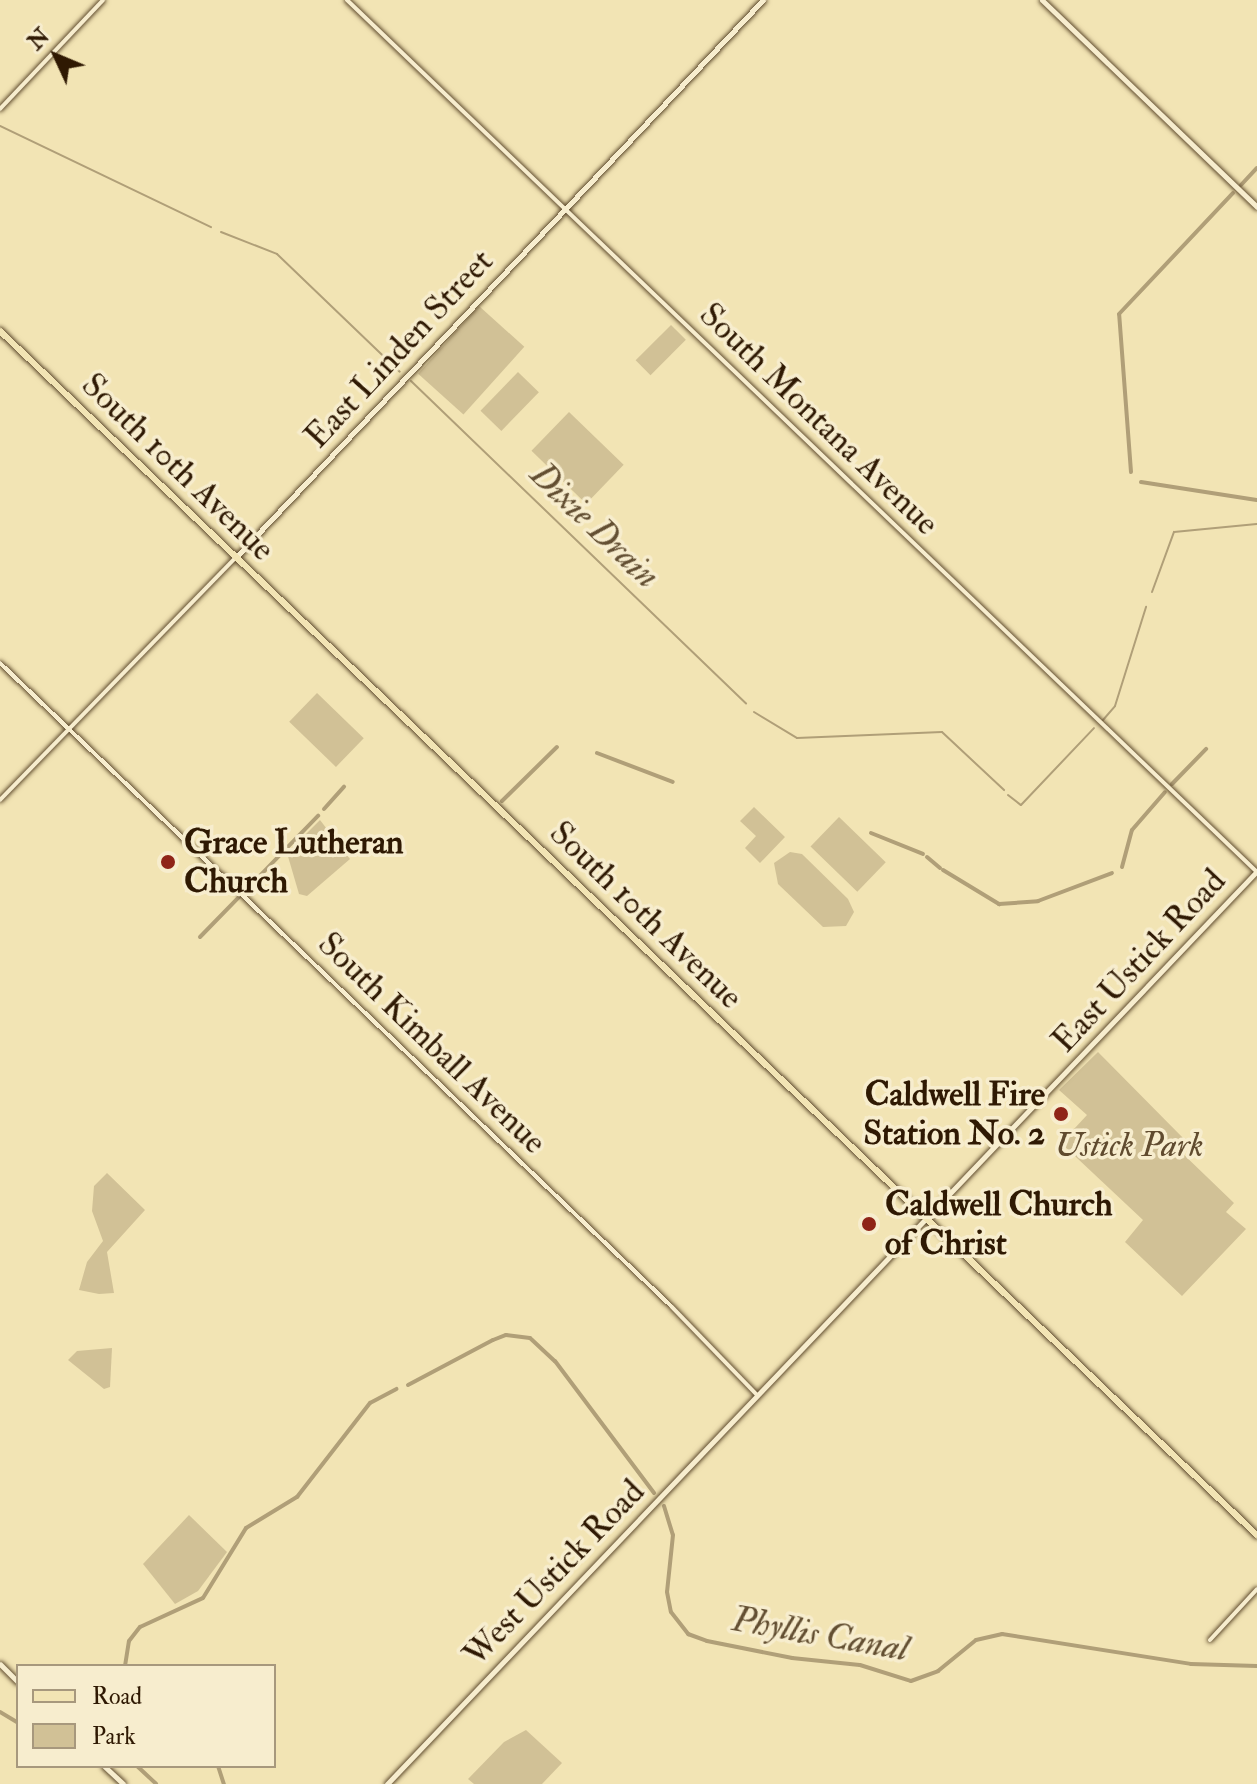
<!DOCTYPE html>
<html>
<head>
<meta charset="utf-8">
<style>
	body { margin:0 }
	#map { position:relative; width:1257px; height:1784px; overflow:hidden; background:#f2e4b4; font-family:"IM FELL Double Pica",serif }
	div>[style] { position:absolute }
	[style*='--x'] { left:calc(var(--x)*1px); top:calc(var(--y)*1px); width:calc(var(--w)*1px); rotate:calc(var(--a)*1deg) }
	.green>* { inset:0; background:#d1c196; transform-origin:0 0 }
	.stream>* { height:2px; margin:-1px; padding:0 1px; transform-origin:1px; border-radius:1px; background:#b09f78 }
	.canal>* { height:4px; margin:-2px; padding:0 2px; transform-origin:2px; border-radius:2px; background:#b09f78 }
	.roads { filter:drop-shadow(0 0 2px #604c2f) drop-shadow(0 0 2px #604c2f) }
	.tertiary>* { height:4px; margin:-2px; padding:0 2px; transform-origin:2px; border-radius:2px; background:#f7edce }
	.secondary>* { height:5px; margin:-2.5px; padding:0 2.5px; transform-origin:2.5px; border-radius:2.5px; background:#f7edce }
	.primary>* { height:6px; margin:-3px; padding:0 3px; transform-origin:3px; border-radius:3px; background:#f2e4b4 }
	.dots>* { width:22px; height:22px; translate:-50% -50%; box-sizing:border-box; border:4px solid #f7edce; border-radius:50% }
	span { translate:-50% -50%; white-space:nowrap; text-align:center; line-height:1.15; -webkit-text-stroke:7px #f7edce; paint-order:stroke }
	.street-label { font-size:34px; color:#2f1903 }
	.poi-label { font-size:34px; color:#2f1903; font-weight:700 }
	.left { translate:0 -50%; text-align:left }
	.right { translate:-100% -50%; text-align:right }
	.park-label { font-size:34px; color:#604b2f; font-style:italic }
	.water-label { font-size:36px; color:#634f32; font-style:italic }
	.legend { position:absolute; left:16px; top:1664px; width:260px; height:104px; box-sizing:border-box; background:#f7edce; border:2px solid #a7987d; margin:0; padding:10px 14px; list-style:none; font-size:24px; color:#2f1903 }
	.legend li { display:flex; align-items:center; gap:16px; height:40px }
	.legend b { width:40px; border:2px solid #a7987d }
	.north { position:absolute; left:16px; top:16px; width:80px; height:80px; -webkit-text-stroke:6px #f7edce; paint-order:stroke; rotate:314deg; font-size:22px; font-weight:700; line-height:32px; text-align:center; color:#2f1903 }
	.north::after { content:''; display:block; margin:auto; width:28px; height:36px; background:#2f1903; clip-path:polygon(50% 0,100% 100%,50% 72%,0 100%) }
</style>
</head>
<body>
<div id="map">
	<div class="green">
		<i style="left:479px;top:306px;width:61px;height:91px;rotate:42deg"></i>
		<i style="left:671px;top:325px;width:21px;height:50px;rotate:45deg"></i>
		<i style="left:518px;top:372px;width:29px;height:54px;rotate:44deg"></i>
		<i style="left:569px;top:412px;width:76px;height:54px;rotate:44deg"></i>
		<i style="left:317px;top:693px;width:65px;height:40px;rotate:44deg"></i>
		<i style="clip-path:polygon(754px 807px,785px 837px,760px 863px,745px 848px,756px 836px,740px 821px)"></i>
		<i style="left:839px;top:817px;width:65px;height:41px;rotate:44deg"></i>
		<i style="clip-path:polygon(320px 820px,350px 859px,307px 896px,299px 894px,287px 853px)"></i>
		<i style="clip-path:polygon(790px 852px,802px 854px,848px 899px,854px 912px,846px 926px,823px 927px,778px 884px,774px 863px)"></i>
		<i style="clip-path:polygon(1098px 1052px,1186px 1141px,1179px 1150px,1234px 1203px,1226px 1212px,1246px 1229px,1182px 1296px,1125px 1242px,1143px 1220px,1061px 1143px,1087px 1115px,1059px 1090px)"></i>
		<i style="clip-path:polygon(107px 1173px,145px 1210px,107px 1252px,114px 1293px,99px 1294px,79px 1290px,87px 1262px,103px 1241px,92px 1211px,94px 1186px)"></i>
		<i style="clip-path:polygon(112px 1348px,110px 1387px,104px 1389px,68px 1360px,77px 1351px)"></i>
		<i style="clip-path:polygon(189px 1515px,227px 1552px,198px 1591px,175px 1604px,143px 1564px)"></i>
		<i style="clip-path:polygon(526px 1730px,562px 1763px,542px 1784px,474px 1784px,468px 1779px,504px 1742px)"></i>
	</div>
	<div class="stream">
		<i style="--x:0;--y:126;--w:234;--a:25.6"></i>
		<i style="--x:221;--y:232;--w:60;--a:21.4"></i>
		<i style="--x:277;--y:254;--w:170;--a:43.8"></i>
		<i style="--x:411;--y:381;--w:465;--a:43.9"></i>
		<i style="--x:1152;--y:592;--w:64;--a:-69.9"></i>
		<i style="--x:1174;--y:532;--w:83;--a:-5.5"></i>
		<i style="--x:754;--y:712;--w:50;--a:31.2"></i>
		<i style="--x:797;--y:738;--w:145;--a:-2.4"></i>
		<i style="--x:942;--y:732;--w:85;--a:43.1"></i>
		<i style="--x:1103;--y:720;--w:18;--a:-49"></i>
		<i style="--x:1115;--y:706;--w:104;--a:-72.6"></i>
		<i style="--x:1008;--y:795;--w:16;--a:38"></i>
		<i style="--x:1021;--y:805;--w:106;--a:-46.5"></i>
	</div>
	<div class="canal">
		<i style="--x:1241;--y:185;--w:23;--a:-47"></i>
		<i style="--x:1131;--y:472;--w:158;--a:-94.3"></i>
		<i style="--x:1119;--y:314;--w:166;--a:-46.7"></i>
		<i style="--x:1141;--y:482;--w:117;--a:8.8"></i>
		<i style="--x:597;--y:753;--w:81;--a:20.9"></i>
		<i style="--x:1172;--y:784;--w:49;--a:-45.8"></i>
		<i style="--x:502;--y:801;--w:77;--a:-44.5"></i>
		<i style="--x:324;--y:809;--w:30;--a:-48"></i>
		<i style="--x:871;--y:833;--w:56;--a:22"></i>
		<i style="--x:927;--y:857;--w:17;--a:40"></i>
		<i style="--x:1122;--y:867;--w:38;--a:-75"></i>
		<i style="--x:1132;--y:830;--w:50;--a:-49"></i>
		<i style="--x:943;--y:870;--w:66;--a:31.3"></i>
		<i style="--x:999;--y:904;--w:39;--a:-4"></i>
		<i style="--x:1038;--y:901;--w:79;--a:-20.7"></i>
		<i style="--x:245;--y:891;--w:105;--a:-45.8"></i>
		<i style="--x:200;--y:937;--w:56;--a:-45.7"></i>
		<i style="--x:408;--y:1385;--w:96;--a:-27.9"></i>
		<i style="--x:493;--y:1340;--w:14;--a:-21"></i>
		<i style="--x:506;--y:1335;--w:24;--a:7"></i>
		<i style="--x:530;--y:1338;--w:34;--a:43"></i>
		<i style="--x:555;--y:1361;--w:165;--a:53.1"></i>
		<i style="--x:664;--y:1506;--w:30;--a:73"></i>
		<i style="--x:673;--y:1535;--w:57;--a:96"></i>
		<i style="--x:667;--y:1592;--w:20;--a:79"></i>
		<i style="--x:671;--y:1612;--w:28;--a:52"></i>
		<i style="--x:688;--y:1634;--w:20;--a:20"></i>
		<i style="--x:707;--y:1641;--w:87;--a:11.3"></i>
		<i style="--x:792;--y:1658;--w:68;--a:5.9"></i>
		<i style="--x:860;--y:1665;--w:53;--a:17.4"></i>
		<i style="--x:911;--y:1681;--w:29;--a:-20"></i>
		<i style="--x:938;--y:1671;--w:49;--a:-39.2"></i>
		<i style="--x:976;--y:1640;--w:27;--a:-13"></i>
		<i style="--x:1002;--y:1634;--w:191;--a:9"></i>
		<i style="--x:1191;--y:1664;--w:66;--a:1.7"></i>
		<i style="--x:125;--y:1666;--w:25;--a:-81"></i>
		<i style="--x:129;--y:1641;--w:18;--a:-52"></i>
		<i style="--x:140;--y:1627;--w:69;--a:-24.7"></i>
		<i style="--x:203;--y:1598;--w:82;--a:-58.4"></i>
		<i style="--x:246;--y:1528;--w:60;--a:-31.3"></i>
		<i style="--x:297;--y:1497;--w:119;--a:-52.2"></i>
		<i style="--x:370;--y:1403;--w:30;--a:-28"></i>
		<i style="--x:0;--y:1712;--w:21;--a:31"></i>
		<i style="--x:137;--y:1766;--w:26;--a:43"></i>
		<i style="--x:218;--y:1766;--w:19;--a:72"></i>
	</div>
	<div class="roads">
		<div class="tertiary">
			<i style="--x:347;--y:0;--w:1260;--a:43.78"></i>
			<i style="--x:0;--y:109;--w:150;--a:-46.6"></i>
			<i style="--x:0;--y:663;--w:931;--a:43.78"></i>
			<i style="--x:672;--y:1307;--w:122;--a:46"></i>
			<i style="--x:0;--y:800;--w:337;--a:-45.8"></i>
			<i style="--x:1210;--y:1640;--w:69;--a:-47.3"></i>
		</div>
		<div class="secondary">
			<i style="--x:1042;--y:0;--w:298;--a:43.9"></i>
			<i style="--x:236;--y:557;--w:767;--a:-46.59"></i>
			<i style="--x:0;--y:1664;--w:25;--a:45"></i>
			<i style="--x:104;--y:1766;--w:26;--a:43"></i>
			<i style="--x:387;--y:1784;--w:1261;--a:-46.38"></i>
		</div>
		<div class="primary">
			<i style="--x:0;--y:331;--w:1741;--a:43.77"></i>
		</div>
	</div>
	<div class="dots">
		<i style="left:168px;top:862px;background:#8f2418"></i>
		<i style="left:1061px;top:1114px;background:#8f2418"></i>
		<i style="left:869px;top:1224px;background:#8f2418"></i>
	</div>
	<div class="street-label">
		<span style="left:399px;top:349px;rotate:-47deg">East Linden Street</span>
		<span style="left:819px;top:419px;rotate:44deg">South Montana Avenue</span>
		<span style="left:178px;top:467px;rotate:44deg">South 10th Avenue</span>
		<span style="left:646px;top:915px;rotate:44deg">South 10th Avenue</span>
		<span style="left:1139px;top:961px;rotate:-47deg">East Ustick Road</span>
		<span style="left:432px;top:1043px;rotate:44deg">South Kimball Avenue</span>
		<span style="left:554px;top:1573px;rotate:-46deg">West Ustick Road</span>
	</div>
	<div class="poi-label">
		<span class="left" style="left:184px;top:862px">Grace Lutheran<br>Church</span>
		<span class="right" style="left:1045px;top:1114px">Caldwell Fire<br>Station No. 2</span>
		<span class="left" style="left:885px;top:1224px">Caldwell Church<br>of Christ</span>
	</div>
	<div class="park-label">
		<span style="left:1129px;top:1146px">Ustick Park</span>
	</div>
	<div class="water-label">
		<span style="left:595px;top:525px;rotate:44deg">Dixie Drain</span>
		<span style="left:820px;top:1634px;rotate:10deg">Phyllis Canal</span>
	</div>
	<ul class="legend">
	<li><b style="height:10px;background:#f2e4b4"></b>Road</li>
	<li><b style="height:22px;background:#d1c196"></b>Park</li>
	</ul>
	<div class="north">N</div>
</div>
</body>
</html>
